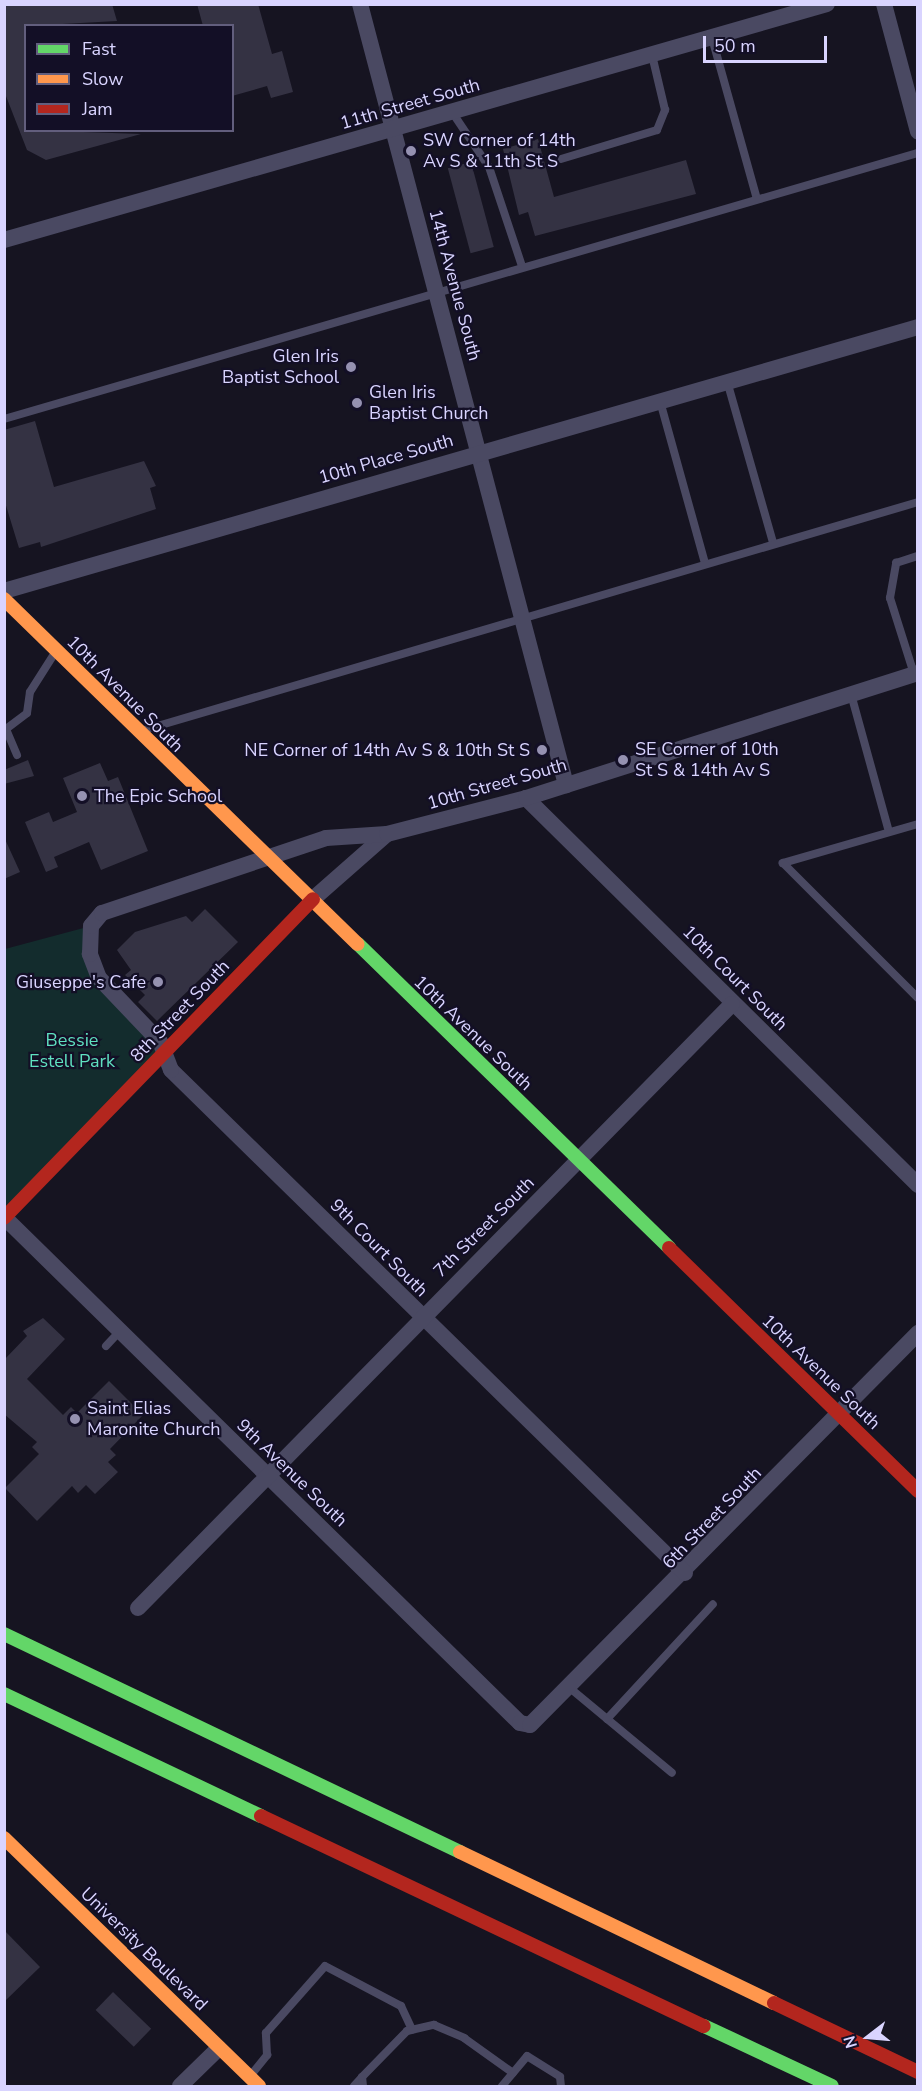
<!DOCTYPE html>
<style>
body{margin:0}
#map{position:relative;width:922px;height:2091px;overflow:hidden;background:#161421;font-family:"Nunito Sans",sans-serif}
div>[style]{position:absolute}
.green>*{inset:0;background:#132c2d}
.building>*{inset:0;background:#343243;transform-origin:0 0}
.lane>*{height:8px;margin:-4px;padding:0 4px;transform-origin:4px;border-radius:4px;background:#4a4962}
.street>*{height:16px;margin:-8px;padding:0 8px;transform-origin:8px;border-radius:8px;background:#4a4962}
.fast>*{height:14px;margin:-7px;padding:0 7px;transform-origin:7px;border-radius:7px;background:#63d668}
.slow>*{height:14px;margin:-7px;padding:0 7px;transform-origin:7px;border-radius:7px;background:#ff974d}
.jam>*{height:14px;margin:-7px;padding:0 7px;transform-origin:7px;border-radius:7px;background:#b3261e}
.dots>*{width:16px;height:16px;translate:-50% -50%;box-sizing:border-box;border:3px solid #130f26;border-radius:50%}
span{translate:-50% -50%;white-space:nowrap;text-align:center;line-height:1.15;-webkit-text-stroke:4.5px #130f26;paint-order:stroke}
.street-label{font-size:18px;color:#d9d4ff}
.poi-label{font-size:18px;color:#d9d4ff}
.left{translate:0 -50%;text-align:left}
.right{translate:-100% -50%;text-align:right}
.park-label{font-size:18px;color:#5fe0c0}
.frame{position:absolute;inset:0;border:6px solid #d9d4ff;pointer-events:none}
.legend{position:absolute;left:24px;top:24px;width:210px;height:108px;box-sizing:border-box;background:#130f26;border:2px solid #625e7d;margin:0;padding:8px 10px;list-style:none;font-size:18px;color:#d9d4ff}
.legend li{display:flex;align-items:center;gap:12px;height:30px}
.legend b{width:30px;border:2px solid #625e7d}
.north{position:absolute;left:838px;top:2007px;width:60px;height:60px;-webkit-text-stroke:4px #130f26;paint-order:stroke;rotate:254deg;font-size:16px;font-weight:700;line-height:24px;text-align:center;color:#d9d4ff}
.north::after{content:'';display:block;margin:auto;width:21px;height:27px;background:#d9d4ff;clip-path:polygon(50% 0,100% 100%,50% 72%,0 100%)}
.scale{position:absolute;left:703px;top:36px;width:124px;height:27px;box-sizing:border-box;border:3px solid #d9d4ff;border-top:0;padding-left:8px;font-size:18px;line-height:21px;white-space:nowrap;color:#d9d4ff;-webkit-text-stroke:4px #130f26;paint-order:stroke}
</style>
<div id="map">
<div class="green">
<div style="clip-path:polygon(91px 926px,90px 954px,166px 1053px,5px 1219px,5px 949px)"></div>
</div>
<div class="building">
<div style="clip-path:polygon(4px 4px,112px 4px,117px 21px,26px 26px,26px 130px,141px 134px,46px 160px,27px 150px,4px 91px)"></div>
<div style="clip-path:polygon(197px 4px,258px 4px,272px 54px,282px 51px,293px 92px,271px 98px,267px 86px,232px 96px,232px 26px,203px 26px)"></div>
<div style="clip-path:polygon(538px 139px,554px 197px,686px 160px,696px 194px,535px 236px,528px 212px,519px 215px,503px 149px)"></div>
<div style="left:471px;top:162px;width:88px;height:24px;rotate:75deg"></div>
<div style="clip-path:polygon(35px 421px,54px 487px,144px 461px,156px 486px,150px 488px,156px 509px,41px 547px,40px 542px,19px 548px,4px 499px,4px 430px)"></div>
<div style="clip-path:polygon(28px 760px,34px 776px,4px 784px,4px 770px)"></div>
<div style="clip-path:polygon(100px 763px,108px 781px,118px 777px,148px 851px,101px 870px,89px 842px,54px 857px,58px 867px,46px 872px,25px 822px,49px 812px,53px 822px,77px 812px,63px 778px)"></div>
<div style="clip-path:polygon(4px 837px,20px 872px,4px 879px)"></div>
<div style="clip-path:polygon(205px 909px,238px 942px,157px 1021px,138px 1002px,145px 995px,125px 975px,131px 970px,117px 950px,135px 932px,186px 916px,192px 922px)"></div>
<div style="clip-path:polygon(43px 1318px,65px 1339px,27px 1379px,63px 1415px,71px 1407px,77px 1413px,109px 1381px,143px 1415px,110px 1449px,116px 1455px,108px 1462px,118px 1472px,95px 1494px,86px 1485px,78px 1493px,72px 1486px,37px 1521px,5px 1488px,39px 1454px,32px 1447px,37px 1442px,4px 1414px,4px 1360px,27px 1336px,23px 1331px)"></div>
<div style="clip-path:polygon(4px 1930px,40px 1967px,4px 2002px)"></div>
<div style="left:113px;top:1992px;width:53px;height:25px;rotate:44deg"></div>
</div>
<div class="lane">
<div style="left:712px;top:38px;width:167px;rotate:74.4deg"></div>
<div style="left:452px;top:112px;width:66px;rotate:56.1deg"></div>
<div style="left:489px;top:167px;width:104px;rotate:71.6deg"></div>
<div style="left:561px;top:159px;width:100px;rotate:-16.8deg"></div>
<div style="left:657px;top:130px;width:22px;rotate:-68deg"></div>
<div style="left:665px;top:110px;width:57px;rotate:-103.3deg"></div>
<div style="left:727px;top:381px;width:168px;rotate:74.1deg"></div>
<div style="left:660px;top:401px;width:168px;rotate:74.5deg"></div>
<div style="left:4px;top:419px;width:952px;rotate:-16.23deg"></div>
<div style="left:914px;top:674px;width:80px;rotate:-107.5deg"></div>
<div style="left:890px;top:598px;width:36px;rotate:-80deg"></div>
<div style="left:896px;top:563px;width:23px;rotate:-18deg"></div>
<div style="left:851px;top:694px;width:143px;rotate:74.6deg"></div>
<div style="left:144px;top:730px;width:807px;rotate:-16.41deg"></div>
<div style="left:17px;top:755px;width:28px;rotate:-113deg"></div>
<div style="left:6px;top:729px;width:26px;rotate:-37deg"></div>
<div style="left:27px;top:713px;width:21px;rotate:-82deg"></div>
<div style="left:30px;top:692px;width:49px;rotate:-57.6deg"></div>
<div style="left:918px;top:824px;width:141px;rotate:163.9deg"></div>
<div style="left:783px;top:863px;width:191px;rotate:45deg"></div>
<div style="left:106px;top:1346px;width:21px;rotate:-47deg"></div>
<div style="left:571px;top:1689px;width:131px;rotate:39.7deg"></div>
<div style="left:607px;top:1719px;width:156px;rotate:-47.3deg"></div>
<div style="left:251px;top:2075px;width:26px;rotate:-51deg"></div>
<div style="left:267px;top:2055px;width:22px;rotate:-93deg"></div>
<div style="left:266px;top:2033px;width:89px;rotate:-48.6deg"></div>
<div style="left:325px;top:1966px;width:86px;rotate:27.8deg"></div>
<div style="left:401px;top:2006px;width:26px;rotate:65deg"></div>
<div style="left:354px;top:2086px;width:12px;rotate:-48deg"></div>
<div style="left:363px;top:2086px;width:9px;rotate:-96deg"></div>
<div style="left:362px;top:2077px;width:64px;rotate:-45.6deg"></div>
<div style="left:407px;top:2031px;width:28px;rotate:-13deg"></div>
<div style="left:434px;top:2025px;width:33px;rotate:23deg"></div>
<div style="left:464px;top:2038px;width:60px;rotate:35.5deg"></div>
<div style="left:502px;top:2086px;width:39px;rotate:-50deg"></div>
<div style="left:527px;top:2056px;width:39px;rotate:32deg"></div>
<div style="left:560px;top:2077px;width:9px;rotate:84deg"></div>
</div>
<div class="street">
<div style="left:360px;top:4px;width:808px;rotate:75.22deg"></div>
<div style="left:884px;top:4px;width:132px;rotate:75.1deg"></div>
<div style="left:4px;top:240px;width:856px;rotate:-16deg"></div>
<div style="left:4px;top:591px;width:951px;rotate:-16.11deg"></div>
<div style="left:526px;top:798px;width:551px;rotate:44.63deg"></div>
<div style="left:313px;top:899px;width:98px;rotate:-41.3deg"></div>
<div style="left:5px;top:1218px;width:721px;rotate:44.44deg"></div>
<div style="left:520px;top:1723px;width:10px;rotate:11deg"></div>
<div style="left:530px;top:1725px;width:552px;rotate:-45.29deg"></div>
<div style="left:685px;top:1573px;width:719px;rotate:-135.62deg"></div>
<div style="left:171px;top:1070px;width:30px;rotate:-111deg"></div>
<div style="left:160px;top:1042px;width:88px;rotate:-133.6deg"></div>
<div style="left:99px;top:978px;width:26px;rotate:-111deg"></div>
<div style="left:90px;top:954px;width:28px;rotate:-88deg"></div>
<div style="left:91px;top:926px;width:17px;rotate:-50deg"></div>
<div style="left:102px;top:913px;width:236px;rotate:-18.5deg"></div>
<div style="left:326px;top:838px;width:61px;rotate:-3.8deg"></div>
<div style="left:387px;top:834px;width:144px;rotate:-14.5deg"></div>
<div style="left:526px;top:798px;width:411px;rotate:-17.7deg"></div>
<div style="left:138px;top:1608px;width:847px;rotate:-45.48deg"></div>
<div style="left:180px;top:2086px;width:54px;rotate:-44.3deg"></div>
</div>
<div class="fast">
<div style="left:358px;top:944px;width:435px;rotate:44.3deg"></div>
<div style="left:4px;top:1634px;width:505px;rotate:25.55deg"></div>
<div style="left:4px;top:1694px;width:284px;rotate:25.4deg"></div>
<div style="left:704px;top:2026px;width:141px;rotate:25.1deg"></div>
</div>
<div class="slow">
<div style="left:4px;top:599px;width:494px;rotate:44.3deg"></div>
<div style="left:4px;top:1838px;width:356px;rotate:44.2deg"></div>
<div style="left:460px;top:1852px;width:348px;rotate:25.7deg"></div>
</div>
<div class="jam">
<div style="left:4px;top:1218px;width:444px;rotate:-45.9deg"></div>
<div style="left:669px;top:1248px;width:348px;rotate:44.3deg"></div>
<div style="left:261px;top:1816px;width:490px;rotate:25.4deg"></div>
<div style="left:774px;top:2003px;width:160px;rotate:25.6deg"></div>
</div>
<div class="dots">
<div style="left:411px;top:151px;background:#9591b1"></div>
<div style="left:351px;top:367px;background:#9591b1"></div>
<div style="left:357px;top:403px;background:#9591b1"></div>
<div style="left:542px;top:750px;background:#9591b1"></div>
<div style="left:623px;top:760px;background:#9591b1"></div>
<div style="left:82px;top:796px;background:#9591b1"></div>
<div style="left:158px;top:982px;background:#9591b1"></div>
<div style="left:75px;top:1419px;background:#9591b1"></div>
</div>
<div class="street-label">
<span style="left:410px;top:104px;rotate:-16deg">11th Street South</span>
<span style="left:455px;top:285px;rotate:75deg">14th Avenue South</span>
<span style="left:386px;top:459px;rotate:-16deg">10th Place South</span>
<span style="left:125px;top:694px;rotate:45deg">10th Avenue South</span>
<span style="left:497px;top:784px;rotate:-16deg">10th Street South</span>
<span style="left:735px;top:978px;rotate:45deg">10th Court South</span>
<span style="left:180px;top:1011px;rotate:-46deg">8th Street South</span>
<span style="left:473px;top:1033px;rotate:44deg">10th Avenue South</span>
<span style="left:484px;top:1227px;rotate:-45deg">7th Street South</span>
<span style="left:379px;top:1248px;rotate:45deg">9th Court South</span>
<span style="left:821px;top:1372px;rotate:44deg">10th Avenue South</span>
<span style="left:292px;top:1473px;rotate:44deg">9th Avenue South</span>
<span style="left:712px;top:1518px;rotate:-46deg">6th Street South</span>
<span style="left:144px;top:1949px;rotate:44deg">University Boulevard</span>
</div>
<div class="poi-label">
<span class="left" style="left:423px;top:151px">SW Corner of 14th<br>Av S &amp; 11th St S</span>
<span class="right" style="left:339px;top:367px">Glen Iris<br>Baptist School</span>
<span class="left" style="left:369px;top:403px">Glen Iris<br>Baptist Church</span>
<span class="right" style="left:530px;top:750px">NE Corner of 14th Av S &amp; 10th St S</span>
<span class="left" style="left:635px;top:760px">SE Corner of 10th<br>St S &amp; 14th Av S</span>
<span class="left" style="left:94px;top:796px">The Epic School</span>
<span class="right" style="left:146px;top:982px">Giuseppe's Cafe</span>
<span class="left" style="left:87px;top:1419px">Saint Elias<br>Maronite Church</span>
</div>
<div class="park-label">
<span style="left:72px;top:1051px">Bessie<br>Estell Park</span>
</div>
<div class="frame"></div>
<ul class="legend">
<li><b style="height:8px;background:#63d668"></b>Fast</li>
<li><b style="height:8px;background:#ff974d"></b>Slow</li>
<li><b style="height:8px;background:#b3261e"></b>Jam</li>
</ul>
<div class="north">N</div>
<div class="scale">50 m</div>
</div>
